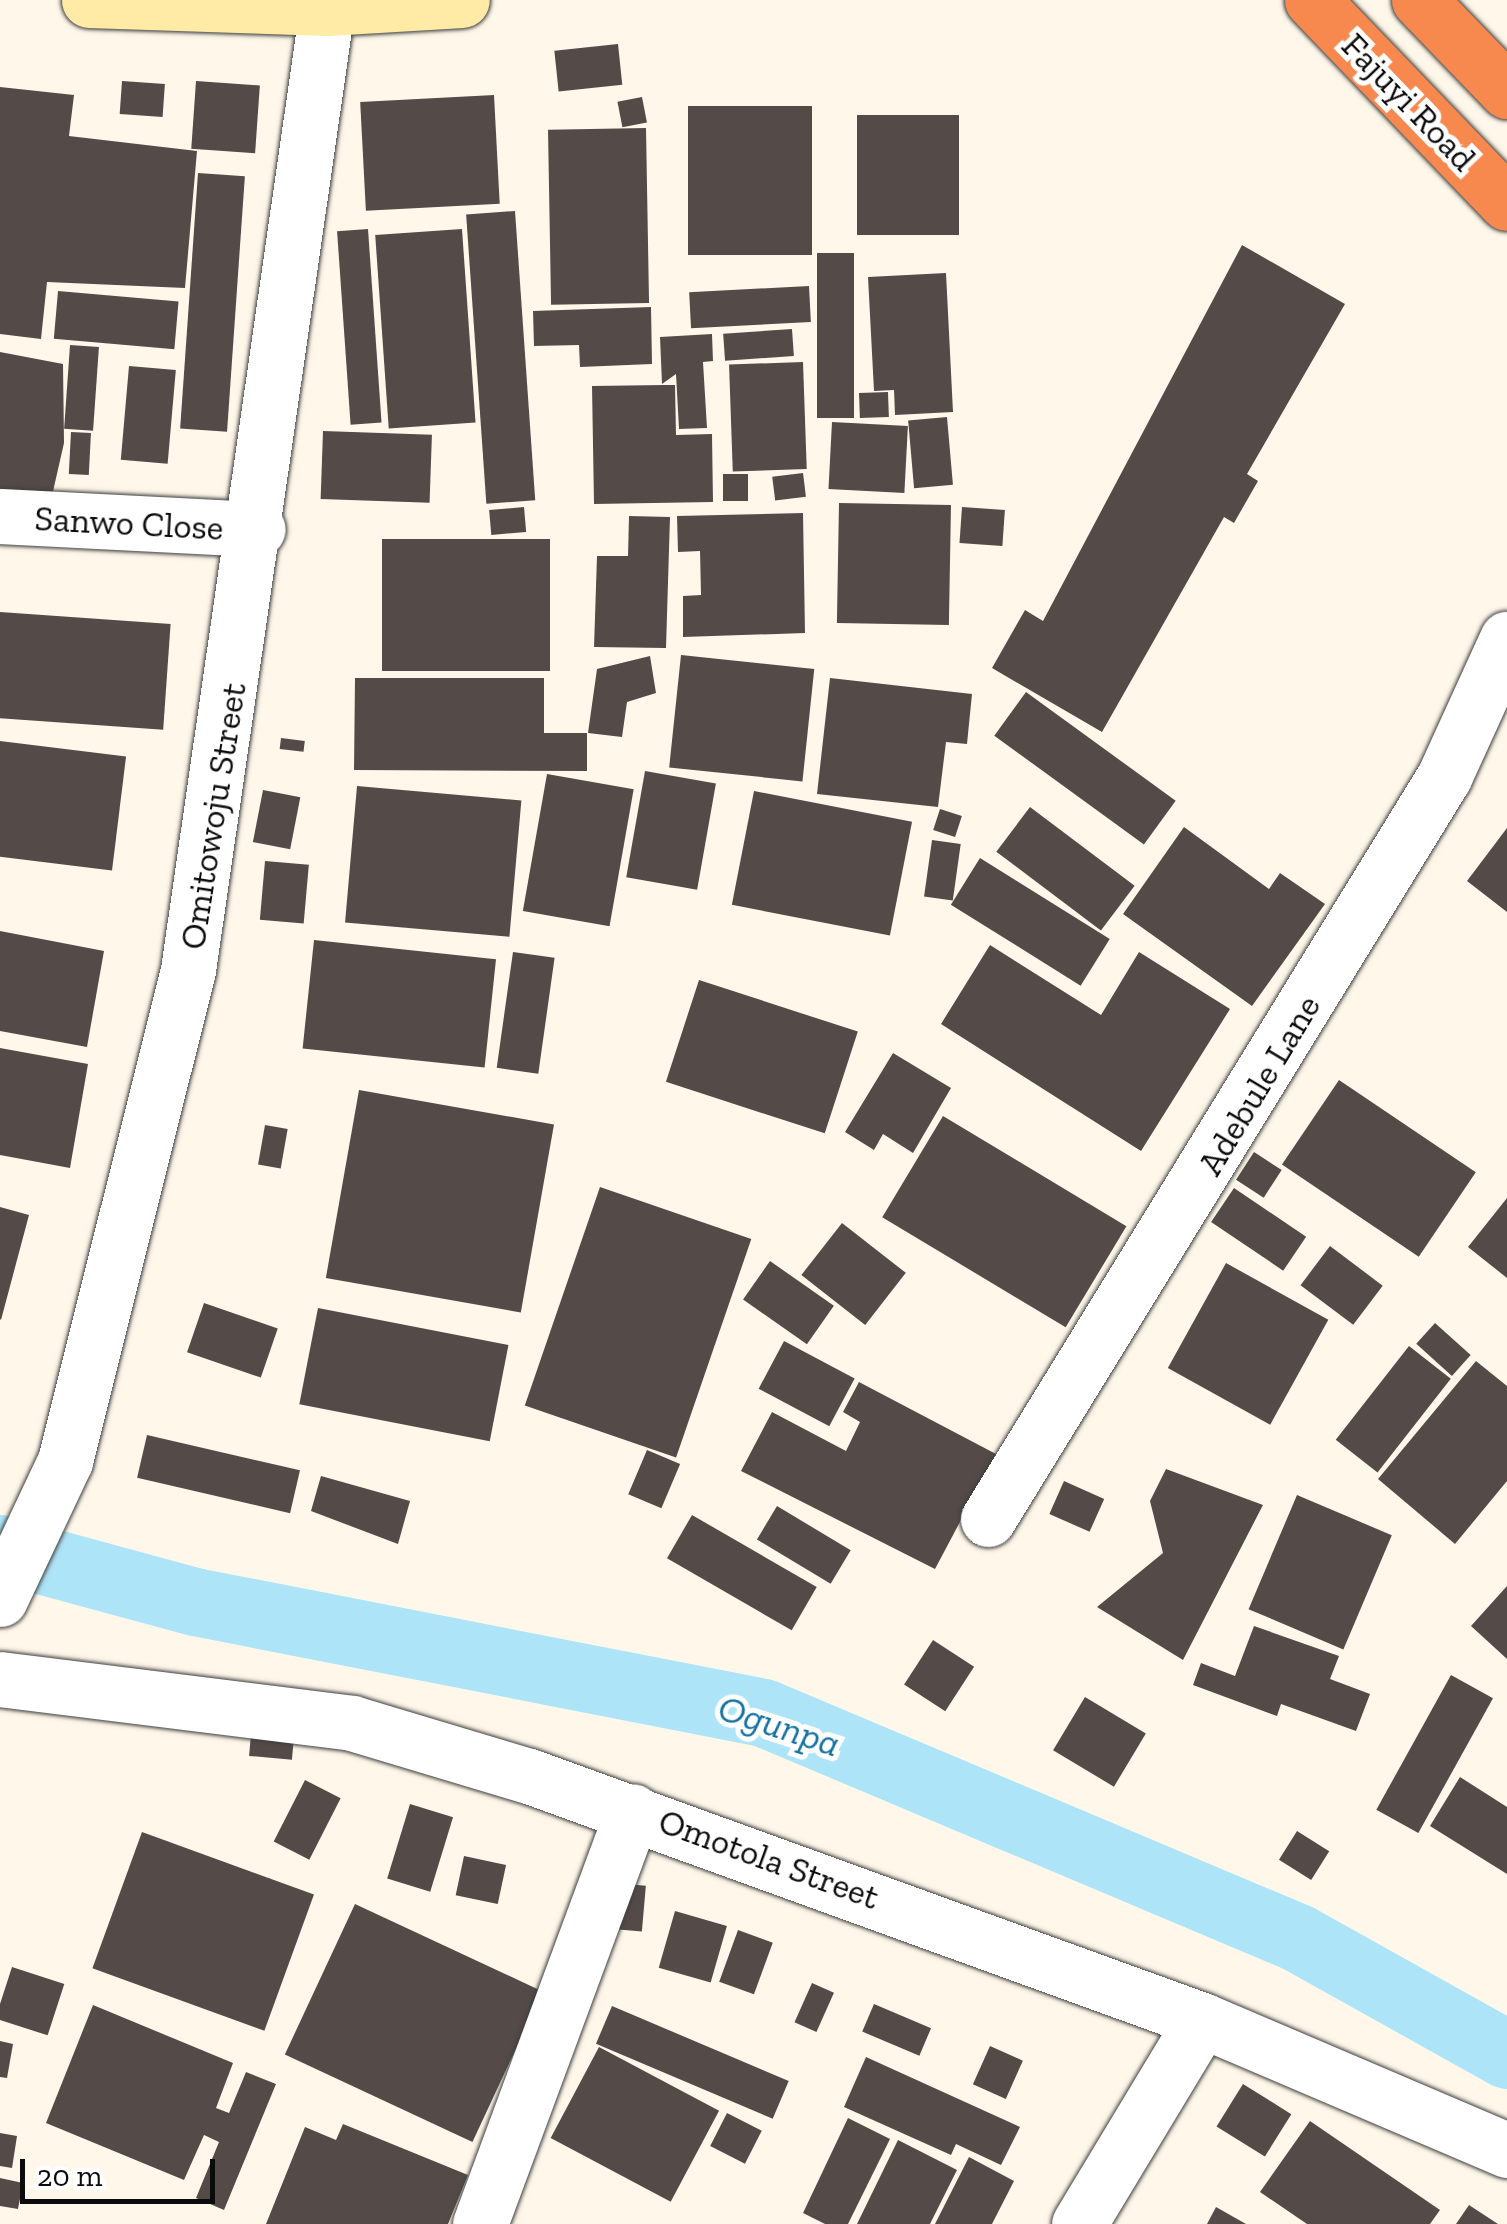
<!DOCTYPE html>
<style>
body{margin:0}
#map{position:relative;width:1507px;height:2224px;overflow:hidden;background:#fff8ea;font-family:"Zilla Slab",serif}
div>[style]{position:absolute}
.canal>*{height:68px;margin:-34px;padding:0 34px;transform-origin:34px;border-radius:34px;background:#aee4f7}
.building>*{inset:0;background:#544b48;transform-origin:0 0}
.roads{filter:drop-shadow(0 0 2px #3e3e3e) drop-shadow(0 0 2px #3e3e3e)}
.street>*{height:55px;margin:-27.5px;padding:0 27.5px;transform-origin:27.5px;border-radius:27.5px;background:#fff}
.secondary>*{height:55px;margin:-27.5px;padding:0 27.5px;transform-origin:27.5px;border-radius:27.5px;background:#ffeba5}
.highway>*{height:55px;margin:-27.5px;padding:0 27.5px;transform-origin:27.5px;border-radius:27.5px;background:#f7894f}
span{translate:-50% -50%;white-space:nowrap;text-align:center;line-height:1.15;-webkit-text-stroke:10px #fff;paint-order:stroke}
.street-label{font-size:35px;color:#0b0b0b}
.water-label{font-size:38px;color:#13719f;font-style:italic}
.scale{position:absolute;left:20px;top:2159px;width:195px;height:45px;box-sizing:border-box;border:5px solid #0b0b0b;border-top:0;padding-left:12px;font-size:30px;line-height:35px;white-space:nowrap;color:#0b0b0b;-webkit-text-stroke:8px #fff;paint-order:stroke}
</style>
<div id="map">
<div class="canal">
<div style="left:0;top:1549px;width:202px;rotate:15.2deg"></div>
<div style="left:195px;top:1602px;width:580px;rotate:11.04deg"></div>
<div style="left:764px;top:1713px;width:579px;rotate:22.85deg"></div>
<div style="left:1298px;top:1938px;width:240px;rotate:29.2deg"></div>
</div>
<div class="building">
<div style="left:618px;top:44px;width:41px;height:64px;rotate:84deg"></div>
<div style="left:122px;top:81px;width:43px;height:33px;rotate:4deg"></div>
<div style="left:196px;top:81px;width:64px;height:68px;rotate:4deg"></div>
<div style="clip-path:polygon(0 87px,74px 95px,69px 136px,197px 151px,185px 288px,47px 282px,41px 339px,0 334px)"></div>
<div style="left:494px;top:95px;width:109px;height:134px;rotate:87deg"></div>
<div style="left:642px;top:97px;width:26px;height:25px;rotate:79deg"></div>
<div style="left:812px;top:106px;width:149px;height:124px;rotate:90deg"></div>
<div style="left:857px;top:115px;width:102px;height:120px"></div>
<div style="left:646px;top:128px;width:175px;height:98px;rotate:89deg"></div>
<div style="left:198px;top:173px;width:47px;height:256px;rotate:4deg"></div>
<div style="left:515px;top:211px;width:290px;height:49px;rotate:86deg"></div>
<div style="left:368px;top:229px;width:194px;height:31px;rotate:86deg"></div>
<div style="left:462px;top:229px;width:194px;height:87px;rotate:86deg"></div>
<div style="clip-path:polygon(1242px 245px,1345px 304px,1247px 474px,1258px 481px,1234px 523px,1224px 517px,1102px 732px,992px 668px,1025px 610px,1043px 621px)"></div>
<div style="left:854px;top:253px;width:165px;height:37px;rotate:90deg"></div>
<div style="clip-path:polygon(946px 273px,953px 412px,895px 415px,894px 390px,874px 391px,868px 277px)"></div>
<div style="left:809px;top:286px;width:36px;height:120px;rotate:87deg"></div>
<div style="left:58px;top:291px;width:121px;height:48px;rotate:5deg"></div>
<div style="clip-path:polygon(651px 307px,652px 364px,580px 367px,579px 345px,534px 346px,533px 311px)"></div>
<div style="left:792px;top:329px;width:27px;height:69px;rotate:86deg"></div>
<div style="clip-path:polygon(712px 334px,713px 361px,703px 362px,707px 428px,679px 429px,676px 374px,662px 384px,660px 337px)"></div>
<div style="left:70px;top:345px;width:29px;height:84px;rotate:4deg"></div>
<div style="clip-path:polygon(0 352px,63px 364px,64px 443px,49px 509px,0 505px)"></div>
<div style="left:803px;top:362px;width:107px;height:74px;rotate:88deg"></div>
<div style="left:129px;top:366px;width:47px;height:94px;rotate:5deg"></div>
<div style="clip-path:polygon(664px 385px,675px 385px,676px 435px,712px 434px,713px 502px,594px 504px,592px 386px)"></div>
<div style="left:888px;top:392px;width:25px;height:29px;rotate:88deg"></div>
<div style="left:947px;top:417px;width:68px;height:39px;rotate:85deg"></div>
<div style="left:832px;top:422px;width:76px;height:67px;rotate:3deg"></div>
<div style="left:323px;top:431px;width:109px;height:68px;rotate:2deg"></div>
<div style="left:71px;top:432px;width:20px;height:42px;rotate:3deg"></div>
<div style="left:803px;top:473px;width:24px;height:31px;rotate:83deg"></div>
<div style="left:723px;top:474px;width:25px;height:27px"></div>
<div style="left:839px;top:503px;width:112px;height:120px;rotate:1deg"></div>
<div style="left:524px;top:507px;width:25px;height:35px;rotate:85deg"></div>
<div style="left:962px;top:507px;width:43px;height:36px;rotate:4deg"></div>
<div style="clip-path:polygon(803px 513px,805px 633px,683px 637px,683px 596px,701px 595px,700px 551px,678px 552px,677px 516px)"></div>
<div style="clip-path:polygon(629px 516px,670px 517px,666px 648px,594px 647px,597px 556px,628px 556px)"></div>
<div style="left:382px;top:539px;width:168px;height:132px"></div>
<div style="left:0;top:612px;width:171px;height:106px;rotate:4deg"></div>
<div style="left:681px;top:655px;width:134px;height:113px;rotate:6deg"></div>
<div style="clip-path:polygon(650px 656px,656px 693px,627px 702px,622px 737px,588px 733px,597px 669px)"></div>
<div style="clip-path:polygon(355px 678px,544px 678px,544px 733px,587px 733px,587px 771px,354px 770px)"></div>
<div style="clip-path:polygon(830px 678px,972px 694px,967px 744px,946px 742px,938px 807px,817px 794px)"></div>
<div style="left:1026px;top:692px;width:185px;height:54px;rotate:36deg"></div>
<div style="left:281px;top:738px;width:24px;height:11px;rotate:7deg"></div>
<div style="left:0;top:741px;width:127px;height:115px;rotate:7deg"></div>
<div style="left:645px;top:771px;width:72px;height:108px;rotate:10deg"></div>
<div style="left:547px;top:774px;width:88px;height:139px;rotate:10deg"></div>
<div style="left:357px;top:786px;width:165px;height:137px;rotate:5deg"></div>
<div style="left:263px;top:790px;width:38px;height:53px;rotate:11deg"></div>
<div style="left:754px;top:791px;width:161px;height:116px;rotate:11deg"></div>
<div style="left:1030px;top:807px;width:131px;height:56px;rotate:37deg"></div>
<div style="left:940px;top:809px;width:23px;height:22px;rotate:18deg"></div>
<div style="clip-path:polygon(1184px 827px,1269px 889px,1280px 873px,1325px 904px,1252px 1006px,1123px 914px)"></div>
<div style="clip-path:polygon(1507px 828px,1507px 912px,1467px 881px)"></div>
<div style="left:932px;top:840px;width:29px;height:57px;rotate:8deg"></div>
<div style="left:980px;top:858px;width:153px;height:55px;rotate:32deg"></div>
<div style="left:265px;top:861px;width:44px;height:59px;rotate:5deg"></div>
<div style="clip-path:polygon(0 931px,104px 951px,87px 1047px,0 1031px)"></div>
<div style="left:314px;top:940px;width:183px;height:109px;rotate:6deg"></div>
<div style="clip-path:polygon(990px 945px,1101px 1015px,1139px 952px,1230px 1009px,1141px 1151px,941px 1024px)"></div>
<div style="left:513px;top:952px;width:42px;height:117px;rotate:8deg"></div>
<div style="left:699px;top:980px;width:167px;height:107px;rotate:18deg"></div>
<div style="clip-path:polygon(0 1048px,88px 1064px,70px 1168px,0 1155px)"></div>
<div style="clip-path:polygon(893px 1053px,951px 1088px,913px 1153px,883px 1134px,874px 1150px,845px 1132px)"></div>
<div style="left:1339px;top:1080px;width:165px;height:102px;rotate:34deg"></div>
<div style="left:359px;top:1090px;width:198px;height:191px;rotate:10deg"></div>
<div style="left:943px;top:1116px;width:214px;height:118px;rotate:31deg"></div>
<div style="left:265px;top:1125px;width:23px;height:40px;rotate:10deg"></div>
<div style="left:1254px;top:1152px;width:33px;height:33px;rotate:33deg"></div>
<div style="left:600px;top:1187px;width:160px;height:231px;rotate:19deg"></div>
<div style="left:1234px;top:1188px;width:87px;height:41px;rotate:34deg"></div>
<div style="clip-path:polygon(1507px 1198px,1507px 1278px,1468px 1247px)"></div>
<div style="clip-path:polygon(0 1207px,29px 1215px,1px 1320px,0 1319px)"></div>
<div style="left:842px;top:1223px;width:81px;height:66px;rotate:38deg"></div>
<div style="left:1330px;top:1246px;width:66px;height:49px;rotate:37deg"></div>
<div style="left:770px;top:1261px;width:78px;height:47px;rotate:35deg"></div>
<div style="left:1226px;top:1263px;width:117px;height:120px;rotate:29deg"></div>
<div style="left:204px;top:1303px;width:78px;height:52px;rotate:19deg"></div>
<div style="left:318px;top:1308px;width:194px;height:98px;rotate:11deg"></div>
<div style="left:1435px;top:1323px;width:48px;height:28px;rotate:42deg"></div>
<div style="left:784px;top:1341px;width:80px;height:54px;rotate:28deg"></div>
<div style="left:1409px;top:1346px;width:53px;height:119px;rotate:38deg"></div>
<div style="clip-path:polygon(1476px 1361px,1507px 1386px,1507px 1481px,1455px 1544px,1378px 1479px)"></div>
<div style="clip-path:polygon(859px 1382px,996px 1454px,935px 1569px,741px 1471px,772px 1412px,846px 1451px,860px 1422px,843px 1412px)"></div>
<div style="left:147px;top:1435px;width:157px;height:44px;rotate:13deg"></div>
<div style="left:647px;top:1450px;width:36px;height:48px;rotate:23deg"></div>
<div style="clip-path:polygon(1166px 1469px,1263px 1505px,1183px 1660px,1097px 1607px,1163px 1553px,1150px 1501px)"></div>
<div style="clip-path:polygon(321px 1476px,410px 1501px,398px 1544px,311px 1511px)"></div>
<div style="left:1064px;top:1481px;width:44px;height:36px;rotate:24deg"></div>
<div style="left:1297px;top:1495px;width:103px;height:124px;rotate:23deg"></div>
<div style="left:777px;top:1506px;width:86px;height:39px;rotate:31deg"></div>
<div style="left:692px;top:1515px;width:144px;height:50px;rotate:30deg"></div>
<div style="clip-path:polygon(1507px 1586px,1507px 1659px,1471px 1626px)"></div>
<div style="clip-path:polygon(1254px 1626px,1339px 1656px,1330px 1679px,1370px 1694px,1356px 1731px,1281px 1704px,1277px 1716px,1193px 1685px,1201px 1663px,1235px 1676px)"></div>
<div style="left:933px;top:1640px;width:49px;height:53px;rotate:33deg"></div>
<div style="left:1451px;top:1675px;width:48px;height:154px;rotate:29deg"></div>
<div style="left:1085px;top:1697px;width:71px;height:62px;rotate:31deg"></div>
<div style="left:251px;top:1734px;width:43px;height:22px;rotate:5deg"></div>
<div style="clip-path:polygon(1460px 1777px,1507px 1807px,1507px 1874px,1430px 1826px)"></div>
<div style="left:305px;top:1780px;width:40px;height:69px;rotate:27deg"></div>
<div style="left:410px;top:1804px;width:45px;height:78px;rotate:17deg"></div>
<div style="left:1297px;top:1831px;width:38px;height:34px;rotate:32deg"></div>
<div style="left:142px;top:1832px;width:183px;height:145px;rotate:20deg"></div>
<div style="left:464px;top:1856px;width:43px;height:40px;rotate:12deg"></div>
<div style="left:614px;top:1883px;width:32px;height:46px;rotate:5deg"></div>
<div style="left:355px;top:1904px;width:207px;height:166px;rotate:25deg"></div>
<div style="left:675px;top:1911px;width:54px;height:59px;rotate:16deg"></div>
<div style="left:738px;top:1930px;width:37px;height:55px;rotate:20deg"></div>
<div style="left:12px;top:1967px;width:55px;height:54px;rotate:18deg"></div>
<div style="left:812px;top:1983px;width:24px;height:43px;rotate:24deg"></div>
<div style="left:874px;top:2004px;width:62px;height:30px;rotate:23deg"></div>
<div style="clip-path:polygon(93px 2005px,233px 2063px,216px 2108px,229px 2113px,246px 2072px,276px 2084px,224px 2210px,196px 2198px,219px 2142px,204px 2135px,184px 2180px,46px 2123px)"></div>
<div style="left:612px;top:2006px;width:192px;height:41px;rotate:23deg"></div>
<div style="clip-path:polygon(0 2041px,13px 2044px,7px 2078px,0 2077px)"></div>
<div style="left:990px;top:2046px;width:36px;height:42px;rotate:24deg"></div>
<div style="left:599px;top:2047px;width:136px;height:103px;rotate:28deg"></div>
<div style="clip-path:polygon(866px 2057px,1020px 2127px,1001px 2165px,956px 2144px,951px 2155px,844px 2107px)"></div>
<div style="left:1243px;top:2084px;width:57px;height:50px;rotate:32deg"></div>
<div style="left:727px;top:2113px;width:39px;height:37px;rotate:27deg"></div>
<div style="clip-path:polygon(848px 2118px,890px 2139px,848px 2224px,825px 2224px,803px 2213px)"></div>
<div style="clip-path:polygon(1310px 2121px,1440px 2210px,1430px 2224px,1307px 2224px,1260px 2192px)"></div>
<div style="clip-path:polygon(343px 2124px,468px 2175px,448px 2224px,266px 2224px,305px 2127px,336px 2140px)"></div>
<div style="clip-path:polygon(0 2133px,17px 2136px,12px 2168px,0 2166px)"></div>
<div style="clip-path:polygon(898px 2140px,957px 2170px,930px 2224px,857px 2224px)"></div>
<div style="clip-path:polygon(969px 2157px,1014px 2181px,992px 2224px,935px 2224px)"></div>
<div style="clip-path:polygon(0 2178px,23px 2183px,18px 2209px,0 2206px)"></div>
<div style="clip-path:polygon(1469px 2205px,1498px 2224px,1456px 2224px)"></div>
<div style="clip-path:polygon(1216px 2207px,1246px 2224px,1207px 2224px)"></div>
</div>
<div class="roads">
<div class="street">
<div style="left:0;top:516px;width:258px;rotate:2.9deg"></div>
<div style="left:988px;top:1519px;width:871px;rotate:-58.43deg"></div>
<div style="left:1444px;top:777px;width:152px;rotate:-65.5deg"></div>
<div style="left:0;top:1599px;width:153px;rotate:-64.8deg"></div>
<div style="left:65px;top:1461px;width:506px;rotate:-75.94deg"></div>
<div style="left:188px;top:970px;width:972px;rotate:-81.78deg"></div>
<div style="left:0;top:1679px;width:355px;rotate:7.1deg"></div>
<div style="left:352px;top:1723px;width:185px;rotate:16.7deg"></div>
<div style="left:529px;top:1776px;width:716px;rotate:19.93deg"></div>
<div style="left:1202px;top:2020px;width:332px;rotate:23.1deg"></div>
<div style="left:480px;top:2224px;width:440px;rotate:-69.7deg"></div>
<div style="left:1079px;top:2224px;width:238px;rotate:-58.9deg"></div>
</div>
<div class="secondary">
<div style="left:89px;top:0;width:238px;rotate:1.9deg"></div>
<div style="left:327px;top:8px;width:135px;rotate:-3.4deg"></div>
</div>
<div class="highway">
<div style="left:1312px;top:0;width:281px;rotate:46.2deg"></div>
<div style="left:1419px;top:0;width:127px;rotate:46deg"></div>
</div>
</div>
<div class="street-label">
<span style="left:1409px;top:102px;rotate:46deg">Fajuyi Road</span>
<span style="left:129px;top:523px;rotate:3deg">Sanwo Close</span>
<span style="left:213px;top:816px;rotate:-81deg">Omitowoju Street</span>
<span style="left:1259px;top:1085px;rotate:-59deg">Adebule Lane</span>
<span style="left:769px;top:1859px;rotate:20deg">Omotola Street</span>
</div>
<div class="water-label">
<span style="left:779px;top:1726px;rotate:18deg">Ogunpa</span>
</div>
<div class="scale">20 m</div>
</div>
